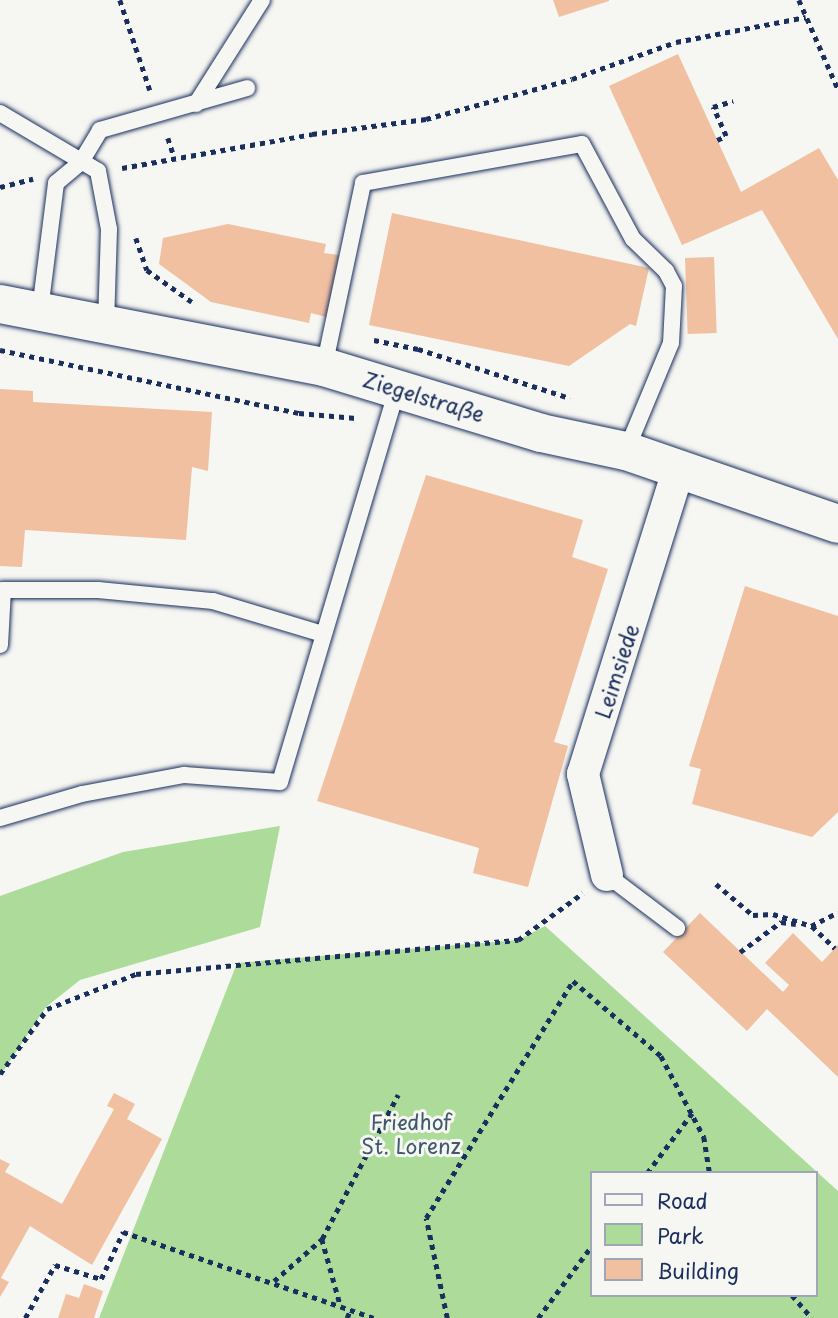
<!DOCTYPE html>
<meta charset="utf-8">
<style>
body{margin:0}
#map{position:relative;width:838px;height:1318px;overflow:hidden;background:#f6f6f2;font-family:"Playpen Sans",sans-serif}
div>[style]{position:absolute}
.green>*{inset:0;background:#addb9a}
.building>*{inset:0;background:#f0c0a0;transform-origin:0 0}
.path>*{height:4.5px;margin-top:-2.25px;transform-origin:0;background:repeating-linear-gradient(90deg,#1b2f5e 0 5px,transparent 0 10px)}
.roads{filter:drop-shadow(0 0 2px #1b2f5e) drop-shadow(0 0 2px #1b2f5e)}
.lane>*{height:16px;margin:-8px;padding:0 8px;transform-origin:8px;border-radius:8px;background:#f6f6f2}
.street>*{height:32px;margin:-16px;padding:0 16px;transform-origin:16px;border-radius:16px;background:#f6f6f2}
.secondary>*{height:38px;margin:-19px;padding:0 19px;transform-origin:19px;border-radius:19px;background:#f6f6f2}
span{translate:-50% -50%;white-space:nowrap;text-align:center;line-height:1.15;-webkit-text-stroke:6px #f6f6f2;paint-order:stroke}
.street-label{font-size:21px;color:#1b2f5e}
.park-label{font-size:21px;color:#405a6d}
.legend{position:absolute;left:590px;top:1171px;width:228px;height:126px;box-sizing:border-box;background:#f6f6f2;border:2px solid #9ea6b7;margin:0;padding:9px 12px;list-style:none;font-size:21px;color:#1b2f5e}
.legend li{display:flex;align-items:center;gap:14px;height:35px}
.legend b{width:35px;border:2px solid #9ea6b7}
</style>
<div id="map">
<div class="green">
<div style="clip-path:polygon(280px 826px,260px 927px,80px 980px,46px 1007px,0 1076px,0 896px,123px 852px)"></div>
<div style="clip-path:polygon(evenodd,545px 926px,838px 1191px,838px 1318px,99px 1318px,237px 963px,518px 940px,545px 926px,591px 1173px,815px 1173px,815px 1295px,591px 1295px,591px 1173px)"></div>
</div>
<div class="building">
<div style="clip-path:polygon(553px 0,609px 0,609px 1px,559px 17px)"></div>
<div style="clip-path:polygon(678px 54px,741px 192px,819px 148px,838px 180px,838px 339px,762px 210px,682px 245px,609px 86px)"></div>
<div style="clip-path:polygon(392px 213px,649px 268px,636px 326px,630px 324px,569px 366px,369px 325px)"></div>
<div style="clip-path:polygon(228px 224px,326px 244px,324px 253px,339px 255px,326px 317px,311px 313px,309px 323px,211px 302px,159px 264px,163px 238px)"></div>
<div style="left:714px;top:257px;width:76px;height:29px;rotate:88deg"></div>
<div style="clip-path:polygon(0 389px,33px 391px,33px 402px,212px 412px,208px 471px,192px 467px,186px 540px,25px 530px,22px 567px,0 566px)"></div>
<div style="clip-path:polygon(426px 475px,583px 520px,572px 557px,608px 569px,554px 742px,568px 746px,528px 887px,473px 873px,479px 848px,317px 801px)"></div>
<div style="clip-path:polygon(745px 586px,838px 616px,838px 812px,812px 837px,692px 804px,701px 769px,689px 766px)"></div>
<div style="clip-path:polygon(700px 913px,783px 992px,789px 985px,765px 963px,793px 933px,822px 962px,838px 945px,838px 1077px,767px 1009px,747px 1031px,663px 952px)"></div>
<div style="clip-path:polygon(114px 1093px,135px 1104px,127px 1119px,162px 1139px,92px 1265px,30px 1226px,1px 1278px,9px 1282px,0 1297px,0 1159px,10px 1164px,5px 1172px,62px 1204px,114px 1109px,107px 1106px)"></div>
<div style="clip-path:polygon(84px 1284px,103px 1291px,94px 1318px,58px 1318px,66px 1294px,79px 1298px)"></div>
</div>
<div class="path">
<div style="left:120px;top:0;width:95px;rotate:71.6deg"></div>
<div style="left:799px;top:0;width:97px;rotate:66.3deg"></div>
<div style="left:168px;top:138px;width:20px;rotate:72deg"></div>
<div style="left:717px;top:140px;width:10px;rotate:-24deg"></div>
<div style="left:726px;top:136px;width:32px;rotate:-114deg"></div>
<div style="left:713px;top:107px;width:21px;rotate:-17deg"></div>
<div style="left:122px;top:168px;width:193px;rotate:-10.1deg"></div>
<div style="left:312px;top:134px;width:115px;rotate:-7.5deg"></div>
<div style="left:426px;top:119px;width:151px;rotate:-15.3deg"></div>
<div style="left:572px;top:79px;width:110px;rotate:-19.6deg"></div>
<div style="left:676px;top:42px;width:132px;rotate:-10.9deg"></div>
<div style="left:0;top:187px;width:34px;rotate:-14deg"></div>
<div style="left:136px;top:238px;width:34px;rotate:71deg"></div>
<div style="left:147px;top:270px;width:55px;rotate:35.4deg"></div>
<div style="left:374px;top:340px;width:45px;rotate:11.6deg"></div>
<div style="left:418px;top:349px;width:160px;rotate:17.9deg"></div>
<div style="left:0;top:350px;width:306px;rotate:11.9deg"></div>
<div style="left:299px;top:413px;width:57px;rotate:5deg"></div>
<div style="left:716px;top:884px;width:48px;rotate:40deg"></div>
<div style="left:753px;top:915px;width:20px;rotate:-3deg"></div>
<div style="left:773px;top:914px;width:41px;rotate:17.1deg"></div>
<div style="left:812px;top:926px;width:32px;rotate:44deg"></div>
<div style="left:811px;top:926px;width:30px;rotate:-27deg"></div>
<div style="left:740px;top:952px;width:51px;rotate:-36.2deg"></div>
<div style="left:781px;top:922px;width:15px;rotate:8deg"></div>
<div style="left:0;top:1074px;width:80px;rotate:-54.1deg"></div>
<div style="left:47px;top:1009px;width:96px;rotate:-21.5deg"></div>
<div style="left:136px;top:974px;width:384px;rotate:-5.1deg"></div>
<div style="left:518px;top:940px;width:80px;rotate:-35.9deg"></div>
<div style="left:647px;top:1173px;width:75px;rotate:-53.1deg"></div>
<div style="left:322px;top:1239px;width:163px;rotate:-62.2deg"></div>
<div style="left:274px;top:1281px;width:64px;rotate:-41.2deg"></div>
<div style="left:322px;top:1239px;width:67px;rotate:74.5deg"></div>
<div style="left:792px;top:1295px;width:30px;rotate:49deg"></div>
<div style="left:25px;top:1318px;width:61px;rotate:-60.5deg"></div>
<div style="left:55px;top:1265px;width:48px;rotate:16.9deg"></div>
<div style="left:101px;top:1279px;width:52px;rotate:-64.9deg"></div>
<div style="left:123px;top:1232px;width:265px;rotate:18.9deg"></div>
<div style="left:347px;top:1318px;width:9px;rotate:-69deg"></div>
<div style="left:447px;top:1318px;width:102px;rotate:-101.9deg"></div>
<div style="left:426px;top:1218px;width:279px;rotate:-58.2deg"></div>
<div style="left:573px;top:981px;width:116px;rotate:40.4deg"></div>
<div style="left:661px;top:1056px;width:92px;rotate:62deg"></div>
<div style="left:704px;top:1137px;width:36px;rotate:81deg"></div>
<div style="left:538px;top:1318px;width:89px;rotate:-53.3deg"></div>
</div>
<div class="roads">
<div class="lane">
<div style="left:196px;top:104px;width:123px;rotate:-57.6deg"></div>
<div style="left:0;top:113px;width:114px;rotate:30.6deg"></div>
<div style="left:98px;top:171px;width:59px;rotate:79.3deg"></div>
<div style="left:109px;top:229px;width:94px;rotate:91.8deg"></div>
<div style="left:40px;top:310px;width:128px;rotate:-82.8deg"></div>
<div style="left:56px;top:183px;width:33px;rotate:-40deg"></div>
<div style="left:81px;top:162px;width:37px;rotate:-59deg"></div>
<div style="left:100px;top:130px;width:153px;rotate:-15.9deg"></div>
<div style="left:324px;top:367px;width:188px;rotate:-78deg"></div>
<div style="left:363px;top:183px;width:222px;rotate:-10.1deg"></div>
<div style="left:582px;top:144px;width:108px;rotate:61.8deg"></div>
<div style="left:633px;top:239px;width:46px;rotate:44.1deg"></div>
<div style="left:666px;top:271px;width:17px;rotate:62deg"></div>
<div style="left:674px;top:286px;width:57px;rotate:93deg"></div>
<div style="left:671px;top:343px;width:117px;rotate:112.6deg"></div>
<div style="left:0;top:645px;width:55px;rotate:-86.9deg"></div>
<div style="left:3px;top:590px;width:95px"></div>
<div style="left:98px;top:590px;width:116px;rotate:5.5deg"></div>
<div style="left:213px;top:601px;width:115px;rotate:16.7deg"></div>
<div style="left:0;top:818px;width:85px;rotate:-16.3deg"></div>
<div style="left:82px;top:794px;width:104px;rotate:-10.6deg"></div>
<div style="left:184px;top:775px;width:96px;rotate:4.2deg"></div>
<div style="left:280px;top:782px;width:409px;rotate:-73.4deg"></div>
<div style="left:607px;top:875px;width:88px;rotate:37.1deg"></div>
</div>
<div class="street">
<div style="left:607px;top:875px;width:104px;rotate:-103.4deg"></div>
<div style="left:583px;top:774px;width:321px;rotate:-72.6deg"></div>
</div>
<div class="secondary">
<div style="left:0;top:304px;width:330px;rotate:11deg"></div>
<div style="left:324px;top:367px;width:227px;rotate:16.9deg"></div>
<div style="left:541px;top:433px;width:87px;rotate:12deg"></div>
<div style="left:626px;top:451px;width:224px;rotate:19deg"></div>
</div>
</div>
<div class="street-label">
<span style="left:424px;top:396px;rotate:17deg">Ziegelstraße</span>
<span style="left:616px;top:671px;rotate:-72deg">Leimsiede</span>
</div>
<div class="park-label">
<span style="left:411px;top:1133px">Friedhof<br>St. Lorenz</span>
</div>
<ul class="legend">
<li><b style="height:9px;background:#f6f6f2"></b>Road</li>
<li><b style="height:19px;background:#addb9a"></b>Park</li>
<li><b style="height:19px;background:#f0c0a0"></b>Building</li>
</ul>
</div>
